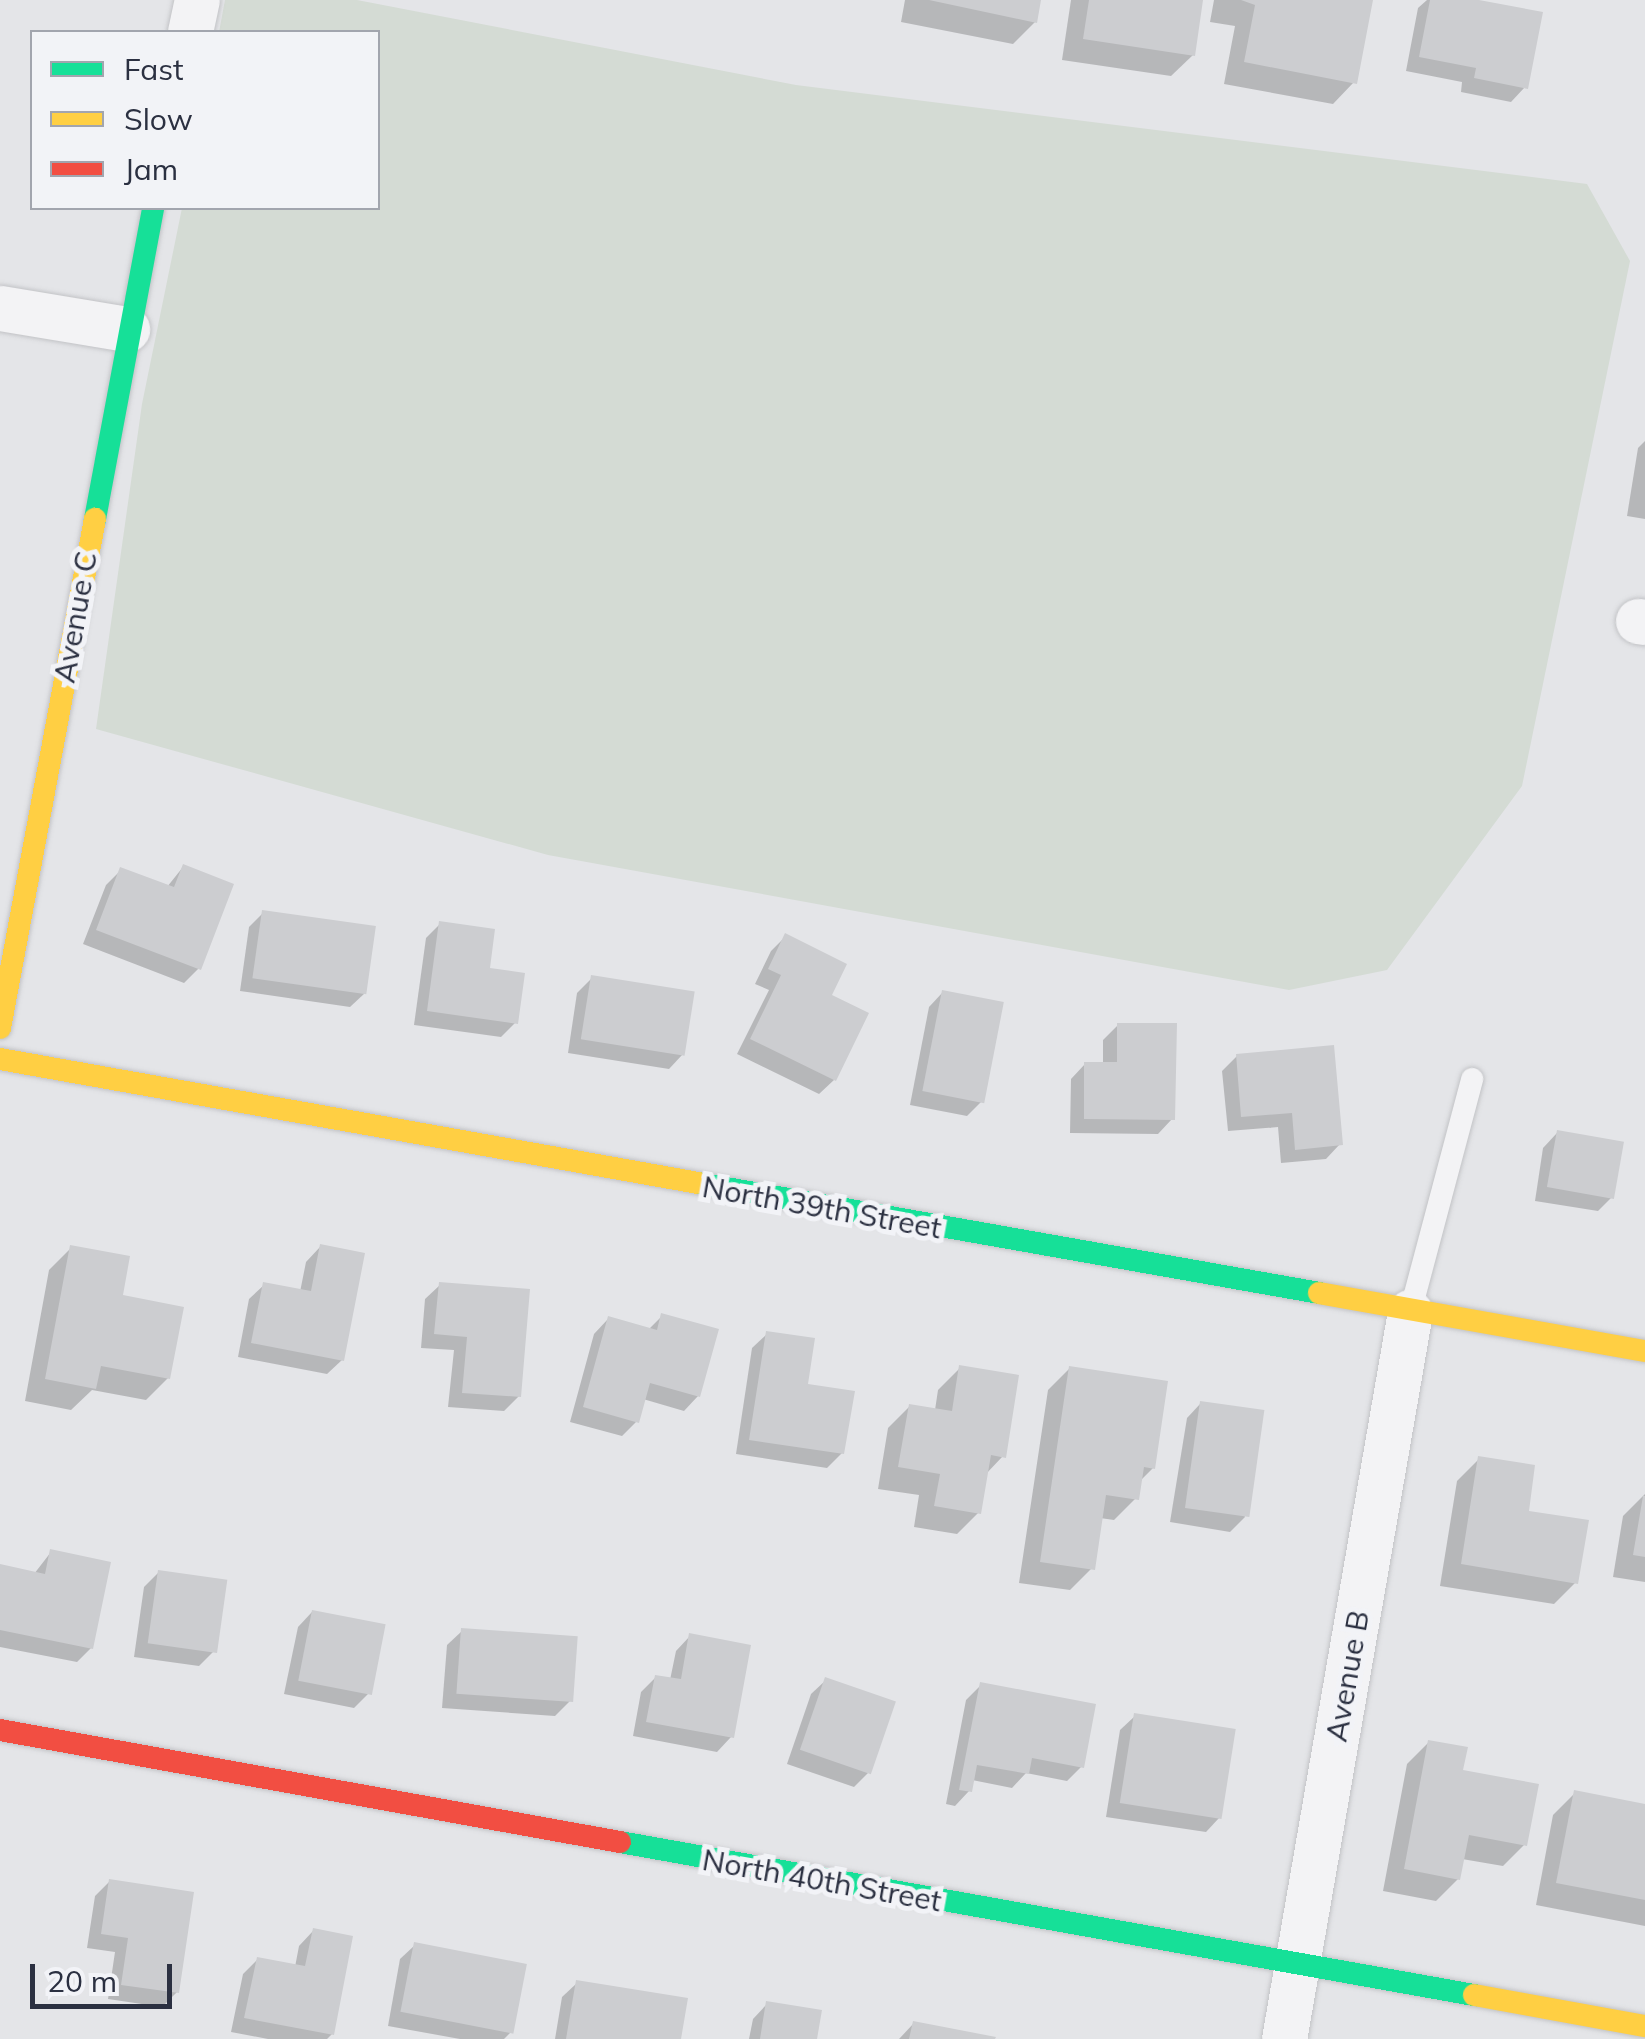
<!DOCTYPE html>
<style>
body{margin:0}
#map{position:relative;width:1645px;height:2039px;overflow:hidden;background:#e4e5e8;font-family:Mulish,sans-serif}
div>[style]{position:absolute}
.green>*{inset:0;background:#d4dbd4}
.shadow>*{inset:0;background:#0003}
.building>*{inset:0;background:#cccdd0;transform-origin:0 0}
.roads{filter:drop-shadow(0 0 2px #c2c3c6) drop-shadow(0 0 2px #c2c3c6)}
.lane>*{height:22px;margin:-11px;padding:0 11px;transform-origin:11px;border-radius:11px;background:#f3f3f5}
.street>*{height:45px;margin:-22.5px;padding:0 22.5px;transform-origin:22.5px;border-radius:22.5px;background:#f3f3f5}
.fast>*{height:22px;margin:-11px;padding:0 11px;transform-origin:11px;border-radius:11px;background:#16e098}
.slow>*{height:22px;margin:-11px;padding:0 11px;transform-origin:11px;border-radius:11px;background:#ffcf43}
.jam>*{height:22px;margin:-11px;padding:0 11px;transform-origin:11px;border-radius:11px;background:#f24e42}
span{translate:-50% -50%;white-space:nowrap;text-align:center;line-height:1.15;-webkit-text-stroke:10px #f2f3f7;paint-order:stroke}
.street-label{font-size:30px;color:#2b3041}
.legend{position:absolute;left:30px;top:30px;width:350px;height:180px;box-sizing:border-box;background:#f2f3f7;border:2px solid #a2a5ae;margin:0;padding:12px 18px;list-style:none;font-size:30px;color:#2b3041}
.legend li{display:flex;align-items:center;gap:20px;height:50px}
.legend b{width:50px;border:2px solid #a2a5ae}
.scale{position:absolute;left:30px;top:1964px;width:142px;height:45px;box-sizing:border-box;border:5px solid #2b3041;border-top:0;padding-left:12px;font-size:30px;line-height:35px;white-space:nowrap;color:#2b3041;-webkit-text-stroke:8px #f2f3f7;paint-order:stroke}
</style>
<div id="map">
<div class="green">
<div style="clip-path:polygon(225px 0,357px 0,796px 85px,1587px 184px,1630px 261px,1522px 786px,1387px 970px,1289px 990px,548px 855px,96px 729px,142px 404px,182px 208px,378px 208px,378px 32px,219px 32px)"></div>
</div>
<div class="shadow">
<div style="clip-path:polygon(905px 0,1039px 0,1035px 22px,1013px 44px,901px 22px)"></div>
<div style="clip-path:polygon(1071px 0,1201px 0,1193px 55px,1171px 76px,1062px 60px)"></div>
<div style="clip-path:polygon(1214px 0,1370px 0,1354px 82px,1333px 104px,1224px 84px,1235px 26px,1210px 22px)"></div>
<div style="clip-path:polygon(1427px 0,1465px 0,1525px 87px,1511px 102px,1461px 92px,1462px 82px,1406px 71px,1418px 8px)"></div>
<div style="clip-path:polygon(1645px 441px,1645px 519px,1627px 516px,1638px 448px)"></div>
<div style="clip-path:polygon(183px 867px,199px 968px,184px 983px,83px 944px,106px 885px,121px 870px,167px 887px)"></div>
<div style="clip-path:polygon(263px 913px,365px 993px,350px 1007px,240px 991px,249px 927px)"></div>
<div style="clip-path:polygon(440px 924px,516px 1022px,501px 1037px,414px 1025px,426px 938px)"></div>
<div style="clip-path:polygon(786px 936px,834px 1080px,819px 1094px,737px 1054px,769px 990px,755px 984px,771px 951px)"></div>
<div style="clip-path:polygon(592px 978px,683px 1054px,669px 1069px,568px 1053px,577px 993px)"></div>
<div style="clip-path:polygon(943px 992px,981px 1102px,967px 1116px,910px 1105px,929px 1007px)"></div>
<div style="clip-path:polygon(1118px 1025px,1172px 1119px,1158px 1134px,1070px 1133px,1071px 1079px,1085px 1064px,1103px 1064px,1103px 1040px)"></div>
<div style="clip-path:polygon(1237px 1056px,1340px 1144px,1326px 1159px,1281px 1163px,1278px 1127px,1228px 1131px,1222px 1071px)"></div>
<div style="clip-path:polygon(1557px 1133px,1613px 1196px,1598px 1211px,1535px 1201px,1543px 1148px)"></div>
<div style="clip-path:polygon(320px 1247px,342px 1360px,327px 1374px,238px 1357px,249px 1299px,264px 1285px,300px 1292px,306px 1262px)"></div>
<div style="clip-path:polygon(71px 1248px,120px 1297px,168px 1378px,146px 1400px,92px 1390px,71px 1410px,25px 1401px,49px 1270px)"></div>
<div style="clip-path:polygon(440px 1285px,519px 1396px,504px 1411px,448px 1407px,454px 1350px,421px 1348px,425px 1299px)"></div>
<div style="clip-path:polygon(662px 1316px,698px 1396px,684px 1411px,643px 1399px,636px 1422px,622px 1436px,570px 1422px,594px 1334px,608px 1319px,648px 1330px)"></div>
<div style="clip-path:polygon(767px 1334px,805px 1386px,842px 1453px,827px 1468px,736px 1454px,752px 1348px)"></div>
<div style="clip-path:polygon(960px 1368px,1003px 1456px,985px 1475px,979px 1512px,957px 1534px,914px 1527px,919px 1495px,878px 1489px,888px 1428px,910px 1406px,935px 1410px,938px 1390px)"></div>
<div style="clip-path:polygon(1070px 1368px,1153px 1468px,1139px 1482px,1136px 1498px,1114px 1520px,1100px 1518px,1092px 1568px,1070px 1590px,1019px 1583px,1048px 1390px)"></div>
<div style="clip-path:polygon(1201px 1403px,1245px 1517px,1230px 1532px,1170px 1522px,1187px 1418px)"></div>
<div style="clip-path:polygon(1479px 1459px,1526px 1513px,1576px 1582px,1554px 1604px,1440px 1586px,1457px 1481px)"></div>
<div style="clip-path:polygon(1645px 1494px,1645px 1582px,1613px 1577px,1623px 1516px)"></div>
<div style="clip-path:polygon(51px 1552px,91px 1648px,77px 1662px,0 1647px,0 1567px,34px 1574px)"></div>
<div style="clip-path:polygon(159px 1572px,214px 1651px,199px 1666px,134px 1657px,144px 1587px)"></div>
<div style="clip-path:polygon(312px 1612px,368px 1694px,354px 1708px,284px 1694px,298px 1627px)"></div>
<div style="clip-path:polygon(462px 1631px,570px 1701px,555px 1716px,442px 1708px,447px 1645px)"></div>
<div style="clip-path:polygon(690px 1636px,731px 1737px,717px 1752px,633px 1736px,641px 1692px,656px 1677px,670px 1680px,676px 1651px)"></div>
<div style="clip-path:polygon(826px 1680px,869px 1772px,854px 1787px,787px 1764px,811px 1694px)"></div>
<div style="clip-path:polygon(981px 1685px,1082px 1766px,1067px 1781px,1026px 1773px,1012px 1788px,972px 1780px,969px 1791px,955px 1806px,946px 1804px,966px 1700px)"></div>
<div style="clip-path:polygon(1135px 1716px,1220px 1817px,1206px 1832px,1106px 1817px,1120px 1730px)"></div>
<div style="clip-path:polygon(1429px 1742px,1525px 1844px,1503px 1866px,1462px 1859px,1458px 1879px,1436px 1901px,1383px 1891px,1407px 1764px)"></div>
<div style="clip-path:polygon(1575px 1793px,1645px 1806px,1645px 1926px,1536px 1905px,1553px 1815px)"></div>
<div style="clip-path:polygon(109px 1882px,177px 1992px,162px 2007px,108px 1999px,115px 1952px,87px 1948px,95px 1896px)"></div>
<div style="clip-path:polygon(313px 1931px,332px 2034px,327px 2039px,268px 2039px,231px 2032px,243px 1974px,258px 1959px,295px 1967px,299px 1946px)"></div>
<div style="clip-path:polygon(415px 1945px,512px 2031px,504px 2039px,460px 2039px,388px 2026px,400px 1959px)"></div>
<div style="clip-path:polygon(577px 1983px,679px 2039px,555px 2039px,562px 1997px)"></div>
<div style="clip-path:polygon(767px 2004px,815px 2039px,749px 2039px,753px 2019px)"></div>
<div style="clip-path:polygon(914px 2023px,992px 2039px,899px 2039px)"></div>
</div>
<div class="building">
<div style="clip-path:polygon(929px 0,1041px 0,1037px 23px)"></div>
<div style="clip-path:polygon(1089px 0,1203px 0,1195px 56px,1083px 39px)"></div>
<div style="clip-path:polygon(1241px 0,1373px 0,1357px 84px,1244px 62px,1255px 5px)"></div>
<div style="clip-path:polygon(1430px 0,1479px 0,1543px 12px,1528px 89px,1474px 78px,1476px 68px,1419px 57px)"></div>
<div style="clip-path:polygon(183px 864px,234px 884px,201px 970px,96px 930px,120px 867px,174px 887px)"></div>
<div style="left:262px;top:910px;width:115px;height:69px;rotate:8deg"></div>
<div style="clip-path:polygon(439px 921px,495px 929px,490px 968px,525px 973px,518px 1024px,427px 1011px)"></div>
<div style="clip-path:polygon(785px 933px,847px 964px,832px 995px,869px 1013px,836px 1081px,750px 1039px,781px 975px,768px 969px)"></div>
<div style="left:591px;top:975px;width:105px;height:65px;rotate:9deg"></div>
<div style="left:942px;top:990px;width:63px;height:103px;rotate:11deg"></div>
<div style="clip-path:polygon(1117px 1023px,1177px 1023px,1175px 1120px,1084px 1119px,1084px 1062px,1117px 1062px)"></div>
<div style="clip-path:polygon(1334px 1045px,1343px 1145px,1295px 1150px,1292px 1113px,1241px 1117px,1236px 1054px)"></div>
<div style="left:1557px;top:1130px;width:68px;height:58px;rotate:10deg"></div>
<div style="clip-path:polygon(320px 1244px,365px 1253px,344px 1361px,251px 1343px,263px 1282px,311px 1291px)"></div>
<div style="clip-path:polygon(70px 1245px,130px 1256px,123px 1295px,184px 1307px,170px 1379px,101px 1366px,96px 1389px,45px 1379px)"></div>
<div style="clip-path:polygon(439px 1282px,530px 1289px,521px 1397px,462px 1393px,467px 1337px,434px 1334px)"></div>
<div style="clip-path:polygon(661px 1313px,719px 1329px,700px 1397px,650px 1383px,639px 1423px,583px 1407px,608px 1316px,657px 1330px)"></div>
<div style="clip-path:polygon(766px 1331px,815px 1338px,808px 1384px,855px 1391px,844px 1454px,749px 1440px)"></div>
<div style="clip-path:polygon(959px 1365px,1019px 1375px,1006px 1458px,991px 1455px,981px 1514px,934px 1506px,940px 1474px,898px 1467px,909px 1404px,952px 1411px)"></div>
<div style="clip-path:polygon(1069px 1366px,1168px 1381px,1155px 1469px,1144px 1467px,1139px 1500px,1106px 1495px,1095px 1570px,1040px 1562px)"></div>
<div style="left:1200px;top:1401px;width:65px;height:108px;rotate:8deg"></div>
<div style="clip-path:polygon(1478px 1456px,1535px 1465px,1529px 1511px,1589px 1520px,1578px 1584px,1461px 1564px)"></div>
<div style="clip-path:polygon(1643px 1496px,1645px 1496px,1645px 1557px,1633px 1555px)"></div>
<div style="clip-path:polygon(50px 1549px,111px 1562px,93px 1649px,0 1630px,0 1564px,45px 1574px)"></div>
<div style="left:158px;top:1570px;width:70px;height:74px;rotate:8deg"></div>
<div style="left:312px;top:1610px;width:75px;height:72px;rotate:11deg"></div>
<div style="left:461px;top:1628px;width:117px;height:66px;rotate:4deg"></div>
<div style="clip-path:polygon(689px 1633px,751px 1645px,734px 1738px,646px 1722px,655px 1675px,681px 1679px)"></div>
<div style="left:825px;top:1677px;width:75px;height:77px;rotate:19deg"></div>
<div style="clip-path:polygon(980px 1682px,1096px 1704px,1084px 1768px,1032px 1758px,1029px 1774px,977px 1765px,972px 1792px,959px 1790px)"></div>
<div style="left:1134px;top:1713px;width:103px;height:91px;rotate:9deg"></div>
<div style="clip-path:polygon(1428px 1740px,1468px 1747px,1463px 1770px,1539px 1784px,1527px 1846px,1469px 1835px,1460px 1880px,1404px 1869px)"></div>
<div style="clip-path:polygon(1574px 1790px,1645px 1804px,1645px 1900px,1556px 1883px)"></div>
<div style="clip-path:polygon(109px 1879px,194px 1892px,179px 1993px,121px 1985px,128px 1938px,101px 1934px)"></div>
<div style="clip-path:polygon(313px 1928px,353px 1936px,334px 2035px,244px 2018px,257px 1957px,305px 1966px)"></div>
<div style="left:414px;top:1942px;width:115px;height:71px;rotate:11deg"></div>
<div style="clip-path:polygon(576px 1980px,688px 1998px,681px 2039px,566px 2039px)"></div>
<div style="clip-path:polygon(766px 2001px,822px 2010px,817px 2039px,760px 2039px)"></div>
<div style="clip-path:polygon(913px 2021px,996px 2037px,995px 2039px,909px 2039px)"></div>
</div>
<div class="roads">
<div class="lane">
<div style="left:1411px;top:1309px;width:238px;rotate:-75.1deg"></div>
</div>
<div class="street">
<div style="left:190px;top:32px;width:33px;rotate:-78deg"></div>
<div style="left:0;top:308px;width:129px;rotate:9.4deg"></div>
<div style="left:1638px;top:621px;width:7px;rotate:8deg"></div>
<div style="left:1284px;top:2039px;width:738px;rotate:-80.17deg"></div>
</div>
<div class="fast">
<div style="left:95px;top:519px;width:316px;rotate:-79.4deg"></div>
<div style="left:698px;top:1183px;width:631px;rotate:10.04deg"></div>
<div style="left:620px;top:1842px;width:868px;rotate:10.16deg"></div>
</div>
<div class="slow">
<div style="left:0;top:1028px;width:518px;rotate:-79.43deg"></div>
<div style="left:0;top:1059px;width:709px;rotate:10.07deg"></div>
<div style="left:1319px;top:1293px;width:331px;rotate:10.1deg"></div>
<div style="left:1474px;top:1995px;width:174px;rotate:10.3deg"></div>
</div>
<div class="jam">
<div style="left:0;top:1730px;width:630px;rotate:10.24deg"></div>
</div>
</div>
<div class="street-label">
<span style="left:75px;top:617px;rotate:-80deg">Avenue C</span>
<span style="left:822px;top:1207px;rotate:10deg">North 39th Street</span>
<span style="left:1347px;top:1676px;rotate:-80deg">Avenue B</span>
<span style="left:822px;top:1880px;rotate:10deg">North 40th Street</span>
</div>
<ul class="legend">
<li><b style="height:12px;background:#16e098"></b>Fast</li>
<li><b style="height:12px;background:#ffcf43"></b>Slow</li>
<li><b style="height:12px;background:#f24e42"></b>Jam</li>
</ul>
<div class="scale">20 m</div>
</div>
